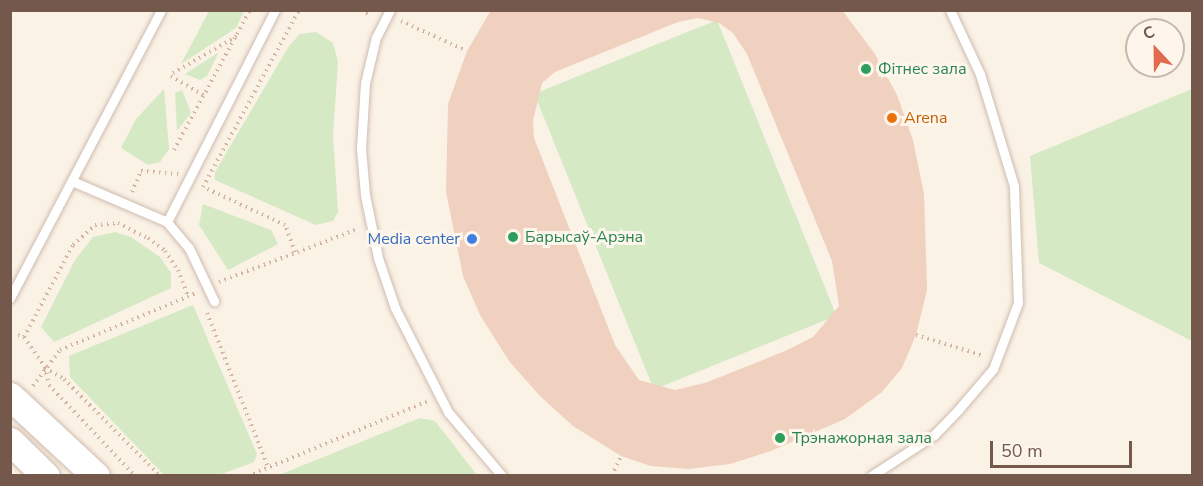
<!DOCTYPE html>
<meta charset="utf-8">
<style>
body{margin:0}
#map{position:relative;width:1203px;height:486px;overflow:hidden;background:#fbf2e6;font-family:"Nunito Sans",sans-serif}
div>[style]{position:absolute}
.green>*{inset:0;background:#d4e9c4;transform-origin:0 0}
.building>*{inset:0;background:#f0d0be}
.path>*{height:4px;margin-top:-2px;transform-origin:0;background:repeating-linear-gradient(90deg,#d5b3a1 0 1.5px,transparent 0 6px)}
.roads{filter:drop-shadow(0 0 2px #cfbcaf) drop-shadow(0 0 2px #cfbcaf)}
.lane>*{height:9px;margin:-4.5px;padding:0 4.5px;transform-origin:4.5px;border-radius:4.5px;background:#fff}
.secondary>*{height:27px;margin:-13.5px;padding:0 13.5px;transform-origin:13.5px;border-radius:13.5px;background:#fff}
.dots>*{width:16px;height:16px;translate:-50% -50%;box-sizing:border-box;border:3px solid #fef6ec;border-radius:50%}
span{translate:-50% -50%;white-space:nowrap;text-align:center;line-height:1.15;-webkit-text-stroke:6px #fef6ec;paint-order:stroke}
.leisure-label{font-size:16px;color:#27864d}
.left{translate:0 -50%;text-align:left}
.food-label{font-size:16px;color:#c56008}
.shop-label{font-size:16px;color:#366cbe}
.right{translate:-100% -50%;text-align:right}
.frame{position:absolute;inset:0;border:12px solid #74584b;pointer-events:none}
.north{position:absolute;left:1125px;top:18px;width:60px;height:60px;box-sizing:border-box;background:#fef6ec;border:2px solid #c7b7ac;border-radius:50%;rotate:338deg;font-size:16px;font-weight:700;line-height:24px;text-align:center;color:#74584b}
.north::after{content:'';display:block;margin:auto;width:21px;height:27px;background:#e16a4f;clip-path:polygon(50% 0,100% 100%,50% 72%,0 100%)}
.scale{position:absolute;left:990px;top:441px;width:142px;height:27px;box-sizing:border-box;border:3px solid #74584b;border-top:0;padding-left:8px;font-size:18px;line-height:21px;white-space:nowrap;color:#74584b;-webkit-text-stroke:4px #fef6ec;paint-order:stroke}
</style>
<div id="map">
<div class="green">
<div style="clip-path:polygon(209px 11px,244px 11px,236px 28px,181px 64px)"></div>
<div style="left:717px;top:20px;width:319px;height:197px;rotate:68deg"></div>
<div style="clip-path:polygon(316px 32px,333px 43px,338px 62px,333px 134px,338px 212px,333px 221px,316px 225px,215px 180px,215px 172px,289px 46px,300px 34px)"></div>
<div style="clip-path:polygon(219px 52px,207px 76px,200px 80px,185px 74px)"></div>
<div style="clip-path:polygon(164px 89px,169px 149px,160px 162px,148px 165px,121px 148px,136px 119px)"></div>
<div style="clip-path:polygon(1192px 89px,1192px 341px,1039px 263px,1030px 156px)"></div>
<div style="clip-path:polygon(182px 90px,191px 113px,177px 131px,175px 93px)"></div>
<div style="clip-path:polygon(203px 204px,271px 230px,278px 244px,228px 270px,199px 225px)"></div>
<div style="clip-path:polygon(115px 232px,131px 237px,160px 257px,171px 273px,171px 288px,54px 342px,41px 327px,75px 260px,93px 237px)"></div>
<div style="clip-path:polygon(193px 305px,257px 454px,254px 462px,219px 475px,164px 475px,70px 377px,69px 356px)"></div>
<div style="clip-path:polygon(420px 418px,435px 421px,477px 475px,279px 475px)"></div>
</div>
<div class="building">
<div style="clip-path:polygon(evenodd,491px 10px,842px 10px,875px 54px,897px 95px,913px 140px,924px 194px,927px 290px,916px 335px,902px 368px,882px 392px,845px 419px,771px 451px,730px 464px,688px 469px,651px 466px,621px 456px,573px 426px,540px 396px,509px 361px,480px 315px,463px 276px,446px 192px,448px 104px,467px 51px,491px 10px,698px 18px,719px 23px,733px 33px,747px 54px,832px 261px,839px 306px,813px 337px,785px 351px,705px 383px,675px 390px,639px 380px,615px 345px,534px 138px,533px 121px,542px 83px,555px 72px,678px 22px,698px 18px)"></div>
</div>
<div class="path">
<div style="left:361px;top:10px;width:10px;rotate:29deg"></div>
<div style="left:401px;top:21px;width:72px;rotate:24.4deg"></div>
<div style="left:173px;top:73px;width:74px;rotate:-30deg"></div>
<div style="left:171px;top:76px;width:39px;rotate:31deg"></div>
<div style="left:174px;top:150px;width:159px;rotate:-61.5deg"></div>
<div style="left:132px;top:192px;width:23px;rotate:-67deg"></div>
<div style="left:141px;top:171px;width:38px;rotate:5deg"></div>
<div style="left:295px;top:252px;width:29px;rotate:-110deg"></div>
<div style="left:285px;top:225px;width:90px;rotate:-155.1deg"></div>
<div style="left:203px;top:187px;width:201px;rotate:-61.5deg"></div>
<div style="left:219px;top:282px;width:149px;rotate:-20.9deg"></div>
<div style="left:207px;top:313px;width:166px;rotate:68.4deg"></div>
<div style="left:18px;top:335px;width:6px;rotate:18deg"></div>
<div style="left:24px;top:337px;width:37px;rotate:55deg"></div>
<div style="left:45px;top:367px;width:18px;rotate:77deg"></div>
<div style="left:49px;top:385px;width:125px;rotate:46.6deg"></div>
<div style="left:916px;top:335px;width:68px;rotate:17.1deg"></div>
<div style="left:24px;top:337px;width:104px;rotate:-62deg"></div>
<div style="left:73px;top:245px;width:30px;rotate:-42deg"></div>
<div style="left:95px;top:225px;width:23px;rotate:-5deg"></div>
<div style="left:118px;top:223px;width:34px;rotate:27deg"></div>
<div style="left:148px;top:238px;width:21px;rotate:37deg"></div>
<div style="left:165px;top:251px;width:23px;rotate:56deg"></div>
<div style="left:178px;top:270px;width:28px;rotate:69deg"></div>
<div style="left:45px;top:368px;width:22px;rotate:30deg"></div>
<div style="left:64px;top:379px;width:136px;rotate:45.3deg"></div>
<div style="left:33px;top:386px;width:45px;rotate:-53.1deg"></div>
<div style="left:60px;top:350px;width:147px;rotate:-22.7deg"></div>
<div style="left:248px;top:476px;width:195px;rotate:-22.6deg"></div>
<div style="left:612px;top:476px;width:22px;rotate:-66deg"></div>
</div>
<div class="roads">
<div class="lane">
<div style="left:390px;top:10px;width:30px;rotate:117deg"></div>
<div style="left:376px;top:37px;width:47px;rotate:103.4deg"></div>
<div style="left:365px;top:83px;width:65px;rotate:93.5deg"></div>
<div style="left:361px;top:148px;width:47px;rotate:85.1deg"></div>
<div style="left:365px;top:195px;width:64px;rotate:78.3deg"></div>
<div style="left:378px;top:258px;width:53px;rotate:71.2deg"></div>
<div style="left:395px;top:308px;width:117px;rotate:63deg"></div>
<div style="left:448px;top:412px;width:84px;rotate:49.8deg"></div>
<div style="left:72px;top:181px;width:103px;rotate:23.3deg"></div>
<div style="left:167px;top:222px;width:34px;rotate:50deg"></div>
<div style="left:189px;top:248px;width:59px;rotate:64.7deg"></div>
<div style="left:167px;top:222px;width:238px;rotate:-63deg"></div>
<div style="left:10px;top:298px;width:325px;rotate:-62.3deg"></div>
<div style="left:871px;top:476px;width:75px;rotate:-33.1deg"></div>
<div style="left:934px;top:435px;width:35px;rotate:-46deg"></div>
<div style="left:958px;top:410px;width:54px;rotate:-49.5deg"></div>
<div style="left:993px;top:369px;width:71px;rotate:-69.3deg"></div>
<div style="left:1018px;top:303px;width:117px;rotate:-92deg"></div>
<div style="left:1014px;top:186px;width:117px;rotate:-106.9deg"></div>
<div style="left:980px;top:74px;width:71px;rotate:-115.1deg"></div>
</div>
<div class="secondary">
<div style="left:10px;top:396px;width:117px;rotate:42.9deg"></div>
<div style="left:10px;top:441px;width:50px;rotate:44.2deg"></div>
</div>
</div>
<div class="dots">
<div style="left:866px;top:69px;background:#2e9e5b"></div>
<div style="left:892px;top:118px;background:#e8710a"></div>
<div style="left:513px;top:237px;background:#2e9e5b"></div>
<div style="left:472px;top:239px;background:#3f7fe0"></div>
<div style="left:780px;top:438px;background:#2e9e5b"></div>
</div>
<div class="leisure-label">
<span class="left" style="left:878px;top:69px">Фітнес зала</span>
<span class="left" style="left:525px;top:237px">Барысаў-Арэна</span>
<span class="left" style="left:792px;top:438px">Трэнажорная зала</span>
</div>
<div class="food-label">
<span class="left" style="left:904px;top:118px">Arena</span>
</div>
<div class="shop-label">
<span class="right" style="left:460px;top:239px">Media center</span>
</div>
<div class="frame"></div>
<div class="north">С</div>
<div class="scale">50 m</div>
</div>
